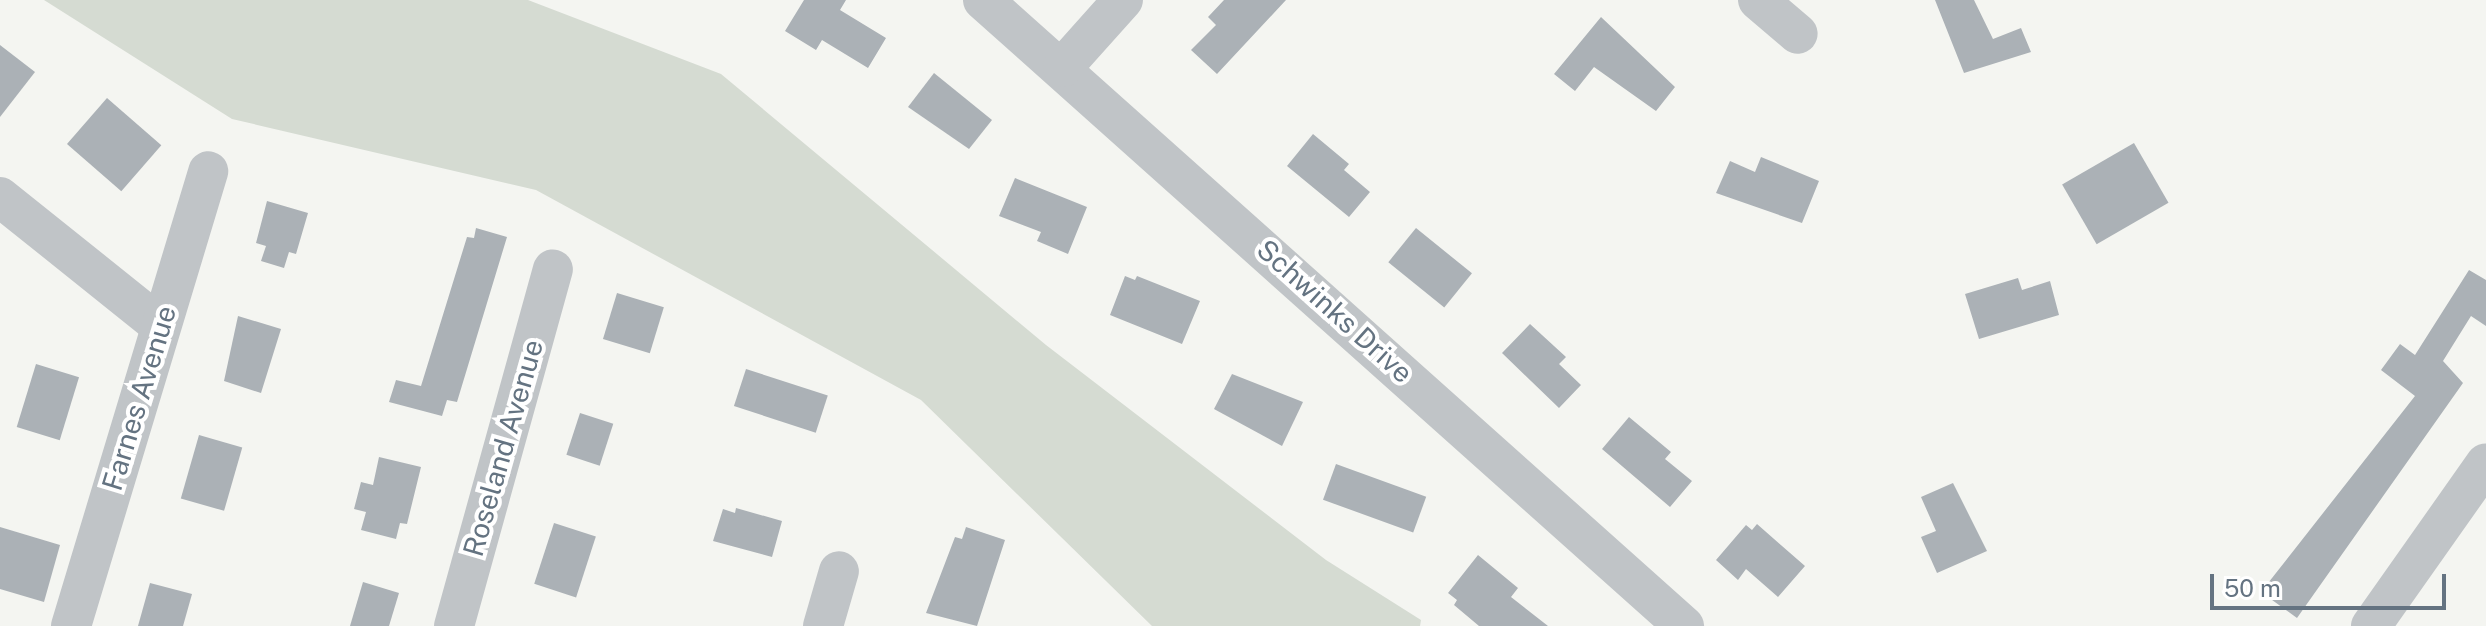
<!DOCTYPE html>
<style>
body{margin:0}
#map{position:relative;width:2486px;height:626px;overflow:hidden;background:#f4f5f1;font-family:"Public Sans",sans-serif}
div>[style]{position:absolute}
.green>*{inset:0;background:#d5dbd2}
.building>*{inset:0;background:#abb1b6;transform-origin:0 0}
.minor>*{height:40px;margin:-20px;padding:0 20px;transform-origin:20px;border-radius:20px;background:#c0c4c7}
span{translate:-50% -50%;white-space:nowrap;text-align:center;line-height:1.15;-webkit-text-stroke:8px #fff;paint-order:stroke}
.street-label{font-size:28px;color:#647381}
.scale{position:absolute;left:2210px;top:574px;width:236px;height:36px;box-sizing:border-box;border:4px solid #647381;border-top:0;padding-left:10px;font-size:24px;line-height:28px;white-space:nowrap;color:#647381;-webkit-text-stroke:6px #fff;paint-order:stroke}
</style>
<div id="map">
<div class="green">
<div style="clip-path:polygon(44px 0,528px 0,721px 74px,1046px 345px,1326px 560px,1421px 620px,1420px 626px,1152px 626px,921px 400px,536px 190px,232px 119px)"></div>
</div>
<div class="building">
<div style="clip-path:polygon(804px 0,846px 0,840px 10px,886px 38px,868px 68px,822px 40px,816px 50px,785px 31px)"></div>
<div style="clip-path:polygon(1224px 0,1286px 0,1217px 74px,1191px 50px,1216px 25px,1208px 17px)"></div>
<div style="clip-path:polygon(1935px 0,1974px 0,1993px 39px,2021px 28px,2031px 52px,1964px 73px)"></div>
<div style="clip-path:polygon(1601px 17px,1675px 87px,1656px 111px,1594px 67px,1575px 91px,1554px 74px)"></div>
<div style="clip-path:polygon(0 45px,35px 72px,0 117px)"></div>
<div style="clip-path:polygon(934px 73px,992px 120px,969px 149px,908px 107px)"></div>
<div style="left:107px;top:98px;width:72px;height:61px;rotate:41deg"></div>
<div style="clip-path:polygon(1313px 134px,1349px 164px,1344px 170px,1370px 192px,1349px 217px,1287px 166px)"></div>
<div style="left:2134px;top:143px;width:69px;height:83px;rotate:60deg"></div>
<div style="clip-path:polygon(1761px 157px,1819px 181px,1802px 223px,1716px 193px,1730px 161px,1755px 172px)"></div>
<div style="clip-path:polygon(1015px 178px,1087px 207px,1068px 254px,1037px 241px,1041px 232px,999px 216px)"></div>
<div style="clip-path:polygon(267px 201px,308px 213px,296px 254px,289px 252px,284px 268px,261px 261px,266px 246px,256px 243px)"></div>
<div style="clip-path:polygon(476px 228px,507px 237px,457px 402px,447px 400px,442px 416px,389px 402px,396px 380px,421px 386px,467px 237px,474px 238px)"></div>
<div style="left:1416px;top:228px;width:72px;height:44px;rotate:39deg"></div>
<div style="clip-path:polygon(2469px 270px,2486px 280px,2486px 326px,2471px 316px,2443px 361px,2463px 383px,2297px 618px,2261px 592px,2415px 396px,2381px 370px,2400px 344px,2415px 355px)"></div>
<div style="clip-path:polygon(1125px 276px,1135px 280px,1137px 276px,1200px 301px,1182px 344px,1110px 315px)"></div>
<div style="clip-path:polygon(2018px 278px,2022px 290px,2050px 281px,2059px 315px,1979px 339px,1965px 294px)"></div>
<div style="left:617px;top:293px;width:49px;height:48px;rotate:17deg"></div>
<div style="clip-path:polygon(238px 316px,281px 329px,261px 393px,224px 381px)"></div>
<div style="clip-path:polygon(1530px 324px,1566px 357px,1559px 364px,1581px 385px,1559px 408px,1502px 353px)"></div>
<div style="left:36px;top:364px;width:45px;height:66px;rotate:17deg"></div>
<div style="left:746px;top:369px;width:86px;height:39px;rotate:18deg"></div>
<div style="clip-path:polygon(1232px 374px,1303px 402px,1282px 446px,1214px 409px)"></div>
<div style="left:580px;top:413px;width:35px;height:44px;rotate:18deg"></div>
<div style="clip-path:polygon(1629px 417px,1671px 452px,1665px 459px,1692px 481px,1670px 507px,1602px 449px)"></div>
<div style="left:199px;top:435px;width:45px;height:66px;rotate:16deg"></div>
<div style="clip-path:polygon(379px 457px,421px 467px,407px 524px,400px 523px,396px 539px,361px 530px,366px 512px,354px 509px,361px 482px,373px 485px)"></div>
<div style="left:1336px;top:464px;width:96px;height:38px;rotate:20deg"></div>
<div style="clip-path:polygon(1953px 483px,1987px 551px,1937px 573px,1921px 537px,1936px 531px,1921px 497px)"></div>
<div style="clip-path:polygon(736px 508px,782px 521px,772px 557px,713px 541px,723px 509px,735px 513px)"></div>
<div style="left:554px;top:523px;width:44px;height:64px;rotate:18deg"></div>
<div style="clip-path:polygon(1757px 524px,1805px 566px,1778px 597px,1746px 569px,1738px 580px,1716px 560px,1746px 525px,1752px 530px)"></div>
<div style="clip-path:polygon(0 527px,60px 545px,44px 602px,0 589px)"></div>
<div style="clip-path:polygon(966px 527px,1005px 540px,977px 626px,926px 613px,955px 537px,962px 539px)"></div>
<div style="clip-path:polygon(1478px 555px,1518px 588px,1511px 597px,1548px 626px,1479px 626px,1454px 605px,1457px 600px,1448px 593px)"></div>
<div style="clip-path:polygon(363px 582px,399px 593px,389px 626px,350px 626px)"></div>
<div style="clip-path:polygon(150px 583px,192px 594px,183px 626px,138px 626px)"></div>
</div>
<div class="minor">
<div style="left:983px;top:0;width:940px;rotate:41.77deg"></div>
<div style="left:1758px;top:0;width:52px;rotate:40.4deg"></div>
<div style="left:1063px;top:67px;width:90px;rotate:-48.2deg"></div>
<div style="left:0;top:197px;width:206px;rotate:38.7deg"></div>
<div style="left:71px;top:626px;width:475px;rotate:-73.2deg"></div>
<div style="left:454px;top:626px;width:370px;rotate:-74.5deg"></div>
<div style="left:823px;top:626px;width:57px;rotate:-73.8deg"></div>
<div style="left:2371px;top:626px;width:199px;rotate:-54.8deg"></div>
</div>
<div class="street-label">
<span style="left:1335px;top:311px;rotate:42deg">Schwinks Drive</span>
<span style="left:139px;top:398px;rotate:-73deg">Farnes Avenue</span>
<span style="left:503px;top:448px;rotate:-74deg">Roseland Avenue</span>
</div>
<div class="scale">50 m</div>
</div>
